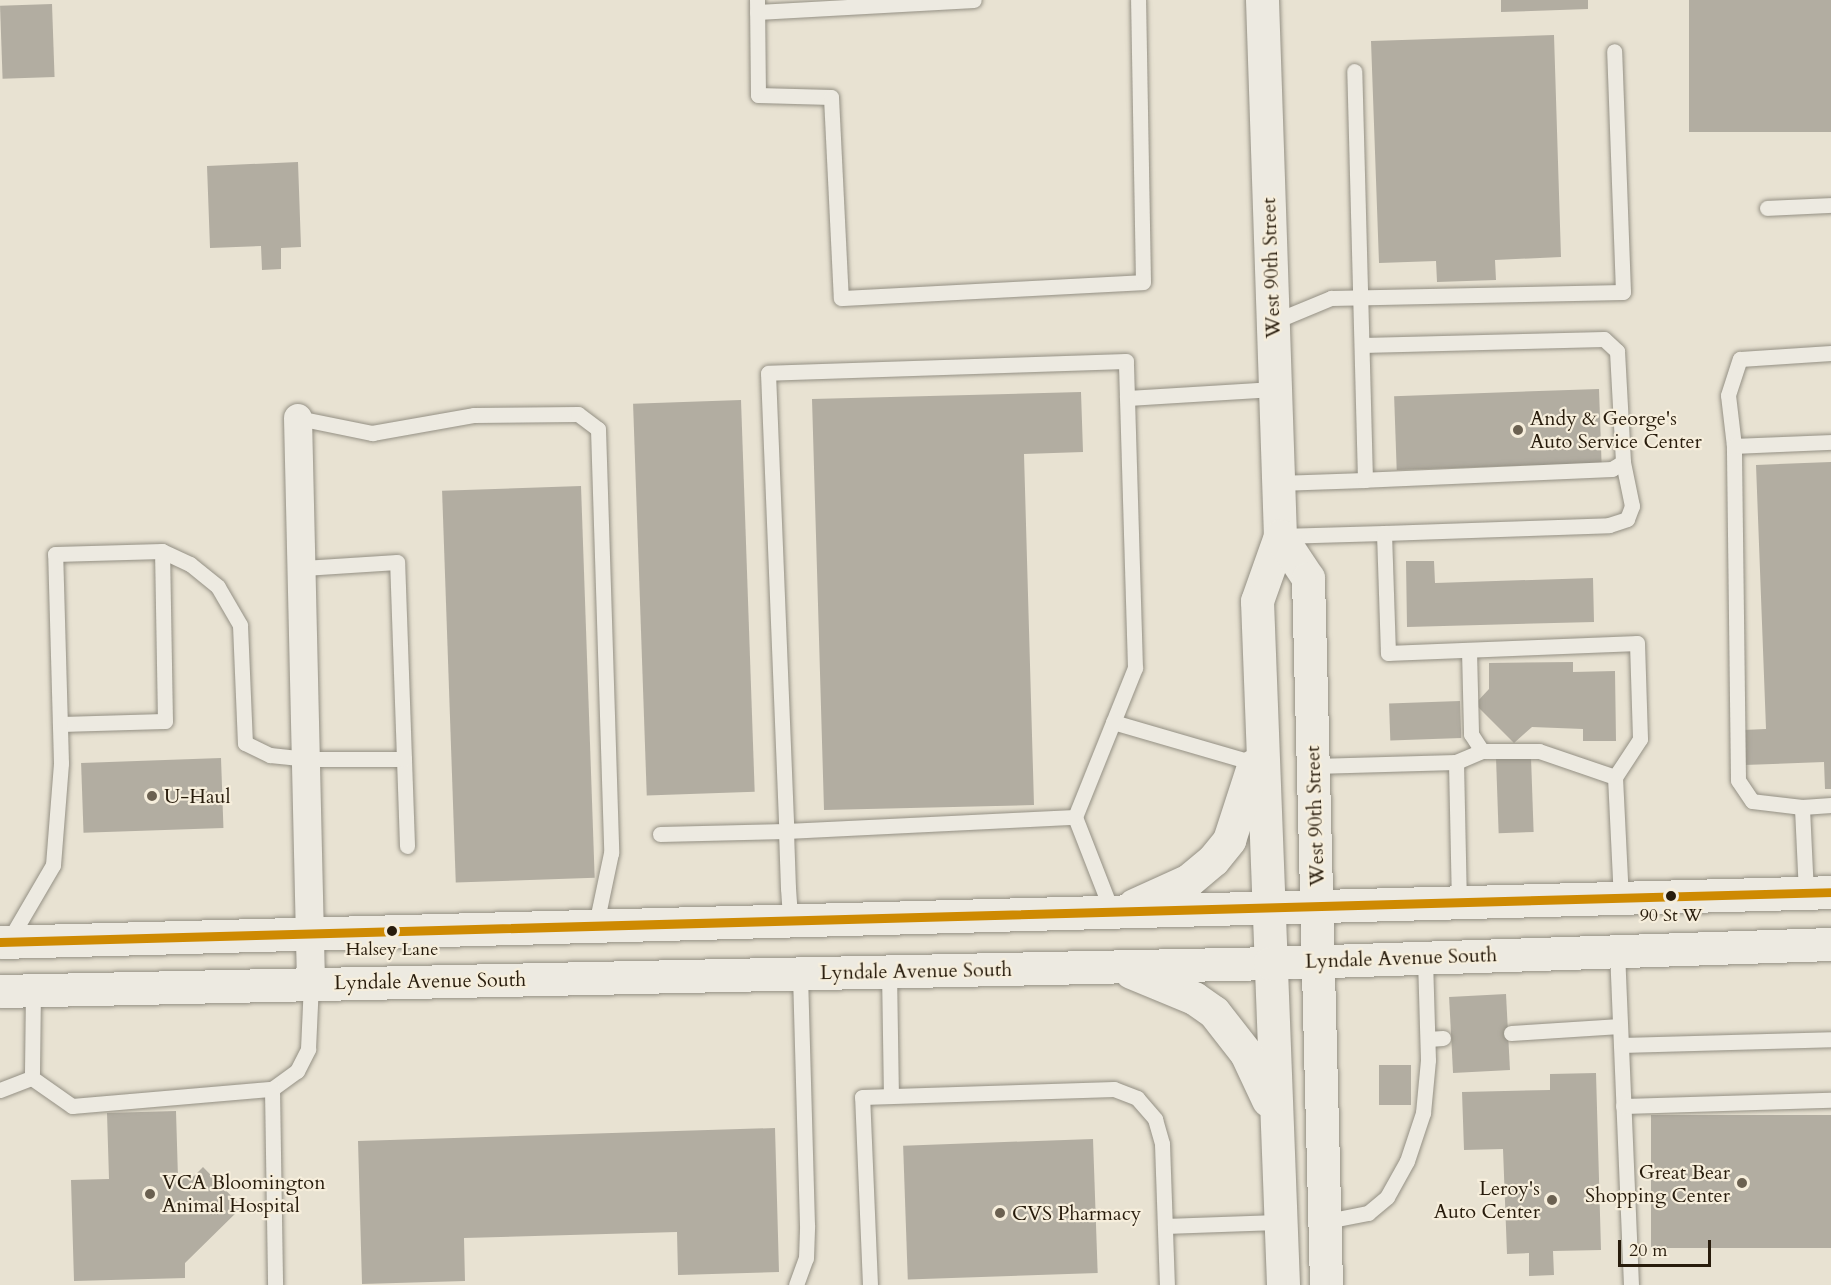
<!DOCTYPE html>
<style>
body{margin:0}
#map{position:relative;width:1831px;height:1285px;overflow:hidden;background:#e8e2d2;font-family:Cardo,serif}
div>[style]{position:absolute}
.building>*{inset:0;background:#b2ada1;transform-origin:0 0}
.roads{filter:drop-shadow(0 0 2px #949084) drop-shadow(0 0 2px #949084)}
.lane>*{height:15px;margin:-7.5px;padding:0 7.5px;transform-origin:7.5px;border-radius:7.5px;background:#edeae1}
.street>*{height:28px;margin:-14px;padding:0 14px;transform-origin:14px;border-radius:14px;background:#edeae1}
.secondary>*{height:33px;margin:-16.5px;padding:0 16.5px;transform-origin:16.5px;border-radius:16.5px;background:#edeae1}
.bus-1>*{height:9px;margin:-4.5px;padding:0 4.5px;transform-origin:4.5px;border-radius:4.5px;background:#ce8a02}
.dots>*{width:16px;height:16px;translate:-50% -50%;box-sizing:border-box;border:3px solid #f6eedc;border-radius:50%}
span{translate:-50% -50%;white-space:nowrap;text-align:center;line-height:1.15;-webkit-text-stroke:4.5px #f6eedc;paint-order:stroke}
.bus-label{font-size:18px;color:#281c0c}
.street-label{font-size:20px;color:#281c0c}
.poi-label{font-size:20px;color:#281c0c}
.left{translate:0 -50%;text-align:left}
.right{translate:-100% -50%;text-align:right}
.scale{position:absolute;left:1618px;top:1240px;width:93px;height:27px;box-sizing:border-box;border:3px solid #281c0c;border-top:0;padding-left:8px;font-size:18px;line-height:21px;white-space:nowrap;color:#281c0c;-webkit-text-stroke:4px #f6eedc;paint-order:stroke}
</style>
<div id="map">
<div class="building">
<div style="clip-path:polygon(1501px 0,1588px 0,1588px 9px,1501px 12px)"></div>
<div style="left:1689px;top:0;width:142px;height:132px"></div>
<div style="left:52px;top:4px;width:73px;height:52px;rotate:88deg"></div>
<div style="clip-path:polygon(1554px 35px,1561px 257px,1495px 260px,1496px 280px,1437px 282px,1436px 261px,1379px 263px,1371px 41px)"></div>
<div style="clip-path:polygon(298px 162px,301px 247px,281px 248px,281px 269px,262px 270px,261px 246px,210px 248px,207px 166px)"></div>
<div style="left:1599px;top:389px;width:74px;height:205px;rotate:88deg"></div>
<div style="clip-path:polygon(1081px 392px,1083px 452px,1024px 454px,1034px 805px,824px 810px,812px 399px)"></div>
<div style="left:741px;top:400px;width:392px;height:108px;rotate:88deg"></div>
<div style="clip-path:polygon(1831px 462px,1831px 789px,1825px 789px,1824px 762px,1744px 765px,1743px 730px,1766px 729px,1756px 465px)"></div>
<div style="left:581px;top:486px;width:392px;height:139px;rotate:88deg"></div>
<div style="clip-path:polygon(1406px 561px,1434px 561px,1435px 583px,1593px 578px,1594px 622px,1407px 627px)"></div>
<div style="clip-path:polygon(1573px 662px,1573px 672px,1615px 671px,1616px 741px,1583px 741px,1583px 729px,1532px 727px,1514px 743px,1475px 704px,1489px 689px,1489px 663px)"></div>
<div style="left:1460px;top:701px;width:37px;height:71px;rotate:88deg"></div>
<div style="left:1531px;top:757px;width:75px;height:35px;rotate:88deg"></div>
<div style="left:221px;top:758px;width:70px;height:140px;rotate:88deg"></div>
<div style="left:1506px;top:994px;width:76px;height:57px;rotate:87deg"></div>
<div style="left:1379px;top:1065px;width:32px;height:40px"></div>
<div style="clip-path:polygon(1596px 1073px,1601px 1250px,1553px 1251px,1554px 1275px,1529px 1276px,1529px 1253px,1507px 1254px,1503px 1149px,1464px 1150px,1462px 1092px,1550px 1090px,1550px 1074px)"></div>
<div style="clip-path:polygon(176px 1111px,178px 1178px,192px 1178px,203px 1167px,242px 1207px,185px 1263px,185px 1278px,74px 1281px,71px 1180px,109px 1179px,107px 1113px)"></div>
<div style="left:1831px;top:1115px;width:133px;height:180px;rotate:90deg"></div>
<div style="clip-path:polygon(775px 1128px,779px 1272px,678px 1275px,677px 1232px,464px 1238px,465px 1281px,362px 1284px,358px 1141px)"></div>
<div style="left:1093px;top:1139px;width:134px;height:190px;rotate:88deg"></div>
</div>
<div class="roads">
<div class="lane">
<div style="left:757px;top:0;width:95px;rotate:89.4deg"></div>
<div style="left:758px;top:95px;width:73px;rotate:1.6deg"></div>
<div style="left:831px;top:97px;width:201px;rotate:87.2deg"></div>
<div style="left:841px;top:298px;width:302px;rotate:-3deg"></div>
<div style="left:1143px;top:282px;width:282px;rotate:-91deg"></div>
<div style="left:757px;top:12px;width:217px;rotate:-3.2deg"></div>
<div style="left:1767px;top:208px;width:64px;rotate:-2.7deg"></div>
<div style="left:1273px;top:322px;width:63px;rotate:-22.5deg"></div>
<div style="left:1331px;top:298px;width:292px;rotate:-1.2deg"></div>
<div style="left:1623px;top:292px;width:241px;rotate:-92.1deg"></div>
<div style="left:1362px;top:345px;width:242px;rotate:-1.4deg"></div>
<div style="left:1604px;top:339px;width:18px;rotate:43deg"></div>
<div style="left:1617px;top:351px;width:111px;rotate:86.9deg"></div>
<div style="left:1623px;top:462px;width:13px;rotate:148deg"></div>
<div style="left:1612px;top:469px;width:247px;rotate:177.5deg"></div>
<div style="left:1127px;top:398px;width:148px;rotate:-3.5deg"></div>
<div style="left:298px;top:418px;width:76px;rotate:11.5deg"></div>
<div style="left:372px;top:433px;width:104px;rotate:-10deg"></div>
<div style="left:474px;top:415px;width:104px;rotate:-0.6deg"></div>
<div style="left:578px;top:414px;width:25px;rotate:37deg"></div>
<div style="left:598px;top:429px;width:424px;rotate:88.2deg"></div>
<div style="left:611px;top:853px;width:73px;rotate:101.9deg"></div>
<div style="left:1734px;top:446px;width:51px;rotate:-96.7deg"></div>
<div style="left:1728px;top:395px;width:38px;rotate:-72deg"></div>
<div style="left:1740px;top:359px;width:91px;rotate:-3.8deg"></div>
<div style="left:1278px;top:483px;width:87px;rotate:-2deg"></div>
<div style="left:1365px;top:480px;width:409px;rotate:-91.5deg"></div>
<div style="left:1384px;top:533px;width:225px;rotate:-2deg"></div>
<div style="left:1609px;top:525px;width:19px;rotate:-18deg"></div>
<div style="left:1627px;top:519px;width:14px;rotate:-69deg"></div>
<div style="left:1632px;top:506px;width:45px;rotate:-101.6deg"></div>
<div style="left:1280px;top:536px;width:104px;rotate:-1.7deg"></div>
<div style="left:1384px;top:533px;width:120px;rotate:88.1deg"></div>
<div style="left:1388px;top:653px;width:249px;rotate:-2.3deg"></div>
<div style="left:1637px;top:643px;width:96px;rotate:88.2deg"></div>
<div style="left:1640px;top:739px;width:45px;rotate:123.3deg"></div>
<div style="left:1615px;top:777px;width:122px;rotate:87.2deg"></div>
<div style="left:1469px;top:650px;width:84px;rotate:88.6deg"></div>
<div style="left:1471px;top:734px;width:20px;rotate:57deg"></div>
<div style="left:1113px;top:722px;width:147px;rotate:16.2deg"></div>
<div style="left:60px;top:724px;width:105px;rotate:-1.6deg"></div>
<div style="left:165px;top:721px;width:170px;rotate:-91deg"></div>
<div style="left:404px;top:759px;width:87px;rotate:88deg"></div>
<div style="left:1456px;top:762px;width:28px;rotate:-23deg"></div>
<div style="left:1482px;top:751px;width:57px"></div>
<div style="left:1539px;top:751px;width:80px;rotate:18.9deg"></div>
<div style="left:1314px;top:766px;width:142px;rotate:-1.6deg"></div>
<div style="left:1456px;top:762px;width:141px;rotate:88.8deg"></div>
<div style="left:1802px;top:807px;width:29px;rotate:-4deg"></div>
<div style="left:1075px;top:817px;width:102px;rotate:68.7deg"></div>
<div style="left:660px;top:834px;width:126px;rotate:-1.4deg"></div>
<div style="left:786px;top:831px;width:289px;rotate:-2.8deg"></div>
<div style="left:1075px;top:817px;width:161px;rotate:-68.1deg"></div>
<div style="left:1135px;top:668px;width:307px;rotate:-91.7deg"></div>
<div style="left:1126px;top:361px;width:358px;rotate:178.1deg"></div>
<div style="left:768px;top:373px;width:458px;rotate:87.7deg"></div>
<div style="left:786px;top:831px;width:57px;rotate:88deg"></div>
<div style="left:788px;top:888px;width:32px;rotate:86deg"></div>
<div style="left:1806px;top:893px;width:86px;rotate:-92.7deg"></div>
<div style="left:1802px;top:807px;width:50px;rotate:-173.2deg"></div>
<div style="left:1752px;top:801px;width:25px;rotate:-124deg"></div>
<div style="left:1738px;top:780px;width:334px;rotate:-90.7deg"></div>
<div style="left:1734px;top:446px;width:97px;rotate:-2.4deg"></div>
<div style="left:8px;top:942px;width:89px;rotate:-59.7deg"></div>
<div style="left:53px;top:865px;width:102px;rotate:-85.5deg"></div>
<div style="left:61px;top:763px;width:209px;rotate:-91.6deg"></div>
<div style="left:55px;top:554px;width:107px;rotate:-1.6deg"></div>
<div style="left:162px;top:551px;width:31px;rotate:25deg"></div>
<div style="left:190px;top:564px;width:36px;rotate:39deg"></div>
<div style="left:218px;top:587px;width:44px;rotate:59.9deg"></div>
<div style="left:240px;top:625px;width:118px;rotate:87.6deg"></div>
<div style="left:245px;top:743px;width:28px;rotate:26deg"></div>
<div style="left:270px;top:755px;width:37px;rotate:6deg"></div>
<div style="left:307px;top:759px;width:97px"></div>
<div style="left:404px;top:759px;width:197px;rotate:-92deg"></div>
<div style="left:397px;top:562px;width:94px;rotate:176.3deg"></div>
<div style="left:1617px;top:951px;width:334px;rotate:87.6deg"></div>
<div style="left:889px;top:971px;width:125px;rotate:89.1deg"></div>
<div style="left:33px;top:990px;width:88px;rotate:90.7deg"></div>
<div style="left:32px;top:1078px;width:49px;rotate:35deg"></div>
<div style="left:72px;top:1106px;width:201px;rotate:-4.9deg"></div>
<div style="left:272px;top:1089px;width:31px;rotate:-36deg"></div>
<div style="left:297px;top:1071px;width:25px;rotate:-63deg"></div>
<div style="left:308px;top:1049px;width:65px;rotate:-87.4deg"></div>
<div style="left:1511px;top:1033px;width:109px;rotate:-3.7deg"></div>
<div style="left:1428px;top:1039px;width:15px;rotate:-4deg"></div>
<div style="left:1621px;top:1045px;width:210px;rotate:-1.6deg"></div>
<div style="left:272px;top:1089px;width:196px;rotate:89.1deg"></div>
<div style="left:0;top:1090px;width:34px;rotate:-21deg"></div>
<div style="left:1623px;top:1106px;width:208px;rotate:-1.7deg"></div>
<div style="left:1327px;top:1221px;width:42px;rotate:-11deg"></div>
<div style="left:1368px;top:1213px;width:25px;rotate:-40deg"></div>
<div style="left:1387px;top:1197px;width:41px;rotate:-60.9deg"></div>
<div style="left:1407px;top:1161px;width:51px;rotate:-71.6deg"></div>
<div style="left:1423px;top:1113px;width:53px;rotate:-84.6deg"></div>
<div style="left:1428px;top:1060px;width:102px;rotate:-91.7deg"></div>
<div style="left:1165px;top:1226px;width:112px;rotate:-2deg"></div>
<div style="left:796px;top:1285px;width:29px;rotate:-70deg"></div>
<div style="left:806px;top:1258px;width:33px;rotate:-88deg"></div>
<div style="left:807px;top:1225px;width:252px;rotate:-91.6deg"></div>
<div style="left:870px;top:1285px;width:188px;rotate:-92.4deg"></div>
<div style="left:862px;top:1097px;width:252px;rotate:-1.8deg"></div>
<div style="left:1114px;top:1089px;width:25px;rotate:21deg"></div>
<div style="left:1137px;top:1098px;width:28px;rotate:49deg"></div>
<div style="left:1155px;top:1119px;width:26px;rotate:74deg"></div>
<div style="left:1162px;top:1144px;width:141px;rotate:88deg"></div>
</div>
<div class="street">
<div style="left:298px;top:418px;width:566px;rotate:88.68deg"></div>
</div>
<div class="secondary">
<div style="left:1262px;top:0;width:536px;rotate:88.08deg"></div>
<div style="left:1280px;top:536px;width:69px;rotate:109.5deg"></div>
<div style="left:1257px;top:601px;width:684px;rotate:87.82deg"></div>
<div style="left:1280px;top:536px;width:50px;rotate:56.3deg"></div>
<div style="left:1308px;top:578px;width:707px;rotate:88.54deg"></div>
<div style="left:1134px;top:905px;width:60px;rotate:-24.4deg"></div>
<div style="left:1189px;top:880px;width:31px;rotate:-40deg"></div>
<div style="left:1213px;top:860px;width:26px;rotate:-51deg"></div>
<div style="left:1229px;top:840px;width:78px;rotate:-72deg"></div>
<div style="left:0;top:942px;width:1832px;rotate:-1.56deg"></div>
<div style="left:1131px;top:972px;width:68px;rotate:22.4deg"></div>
<div style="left:1194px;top:998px;width:24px;rotate:35deg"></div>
<div style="left:1214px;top:1012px;width:52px;rotate:52deg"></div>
<div style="left:1246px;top:1053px;width:52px;rotate:64.9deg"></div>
<div style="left:0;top:991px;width:1270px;rotate:-1.26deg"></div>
<div style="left:1270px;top:963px;width:561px;rotate:-1.94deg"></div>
</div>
</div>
<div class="bus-1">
<div style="left:0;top:942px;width:1832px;rotate:-1.56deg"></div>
</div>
<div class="dots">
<div style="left:1518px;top:430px;background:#6b6151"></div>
<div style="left:152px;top:796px;background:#6b6151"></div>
<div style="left:1671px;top:896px;background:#281c0c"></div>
<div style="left:392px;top:931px;background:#281c0c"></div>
<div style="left:1742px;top:1183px;background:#6b6151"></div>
<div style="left:150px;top:1194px;background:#6b6151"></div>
<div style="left:1552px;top:1200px;background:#6b6151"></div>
<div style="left:1000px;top:1213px;background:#6b6151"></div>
</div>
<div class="bus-label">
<span style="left:1671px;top:916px">90 St W</span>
<span style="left:392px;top:950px">Halsey Lane</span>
</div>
<div class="street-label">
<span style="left:1271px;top:268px;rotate:-92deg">West 90th Street</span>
<span style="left:1315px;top:816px;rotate:-92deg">West 90th Street</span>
<span style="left:1401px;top:958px;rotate:-2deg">Lyndale Avenue South</span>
<span style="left:916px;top:971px;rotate:-1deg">Lyndale Avenue South</span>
<span style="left:430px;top:981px;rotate:-1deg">Lyndale Avenue South</span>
</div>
<div class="poi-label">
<span class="left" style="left:1530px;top:430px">Andy &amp; George's<br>Auto Service Center</span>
<span class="left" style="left:164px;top:796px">U-Haul</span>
<span class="right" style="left:1730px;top:1184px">Great Bear<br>Shopping Center</span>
<span class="left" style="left:162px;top:1194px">VCA Bloomington<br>Animal Hospital</span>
<span class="right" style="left:1540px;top:1200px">Leroy's<br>Auto Center</span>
<span class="left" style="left:1012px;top:1213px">CVS Pharmacy</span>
</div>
<div class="scale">20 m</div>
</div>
